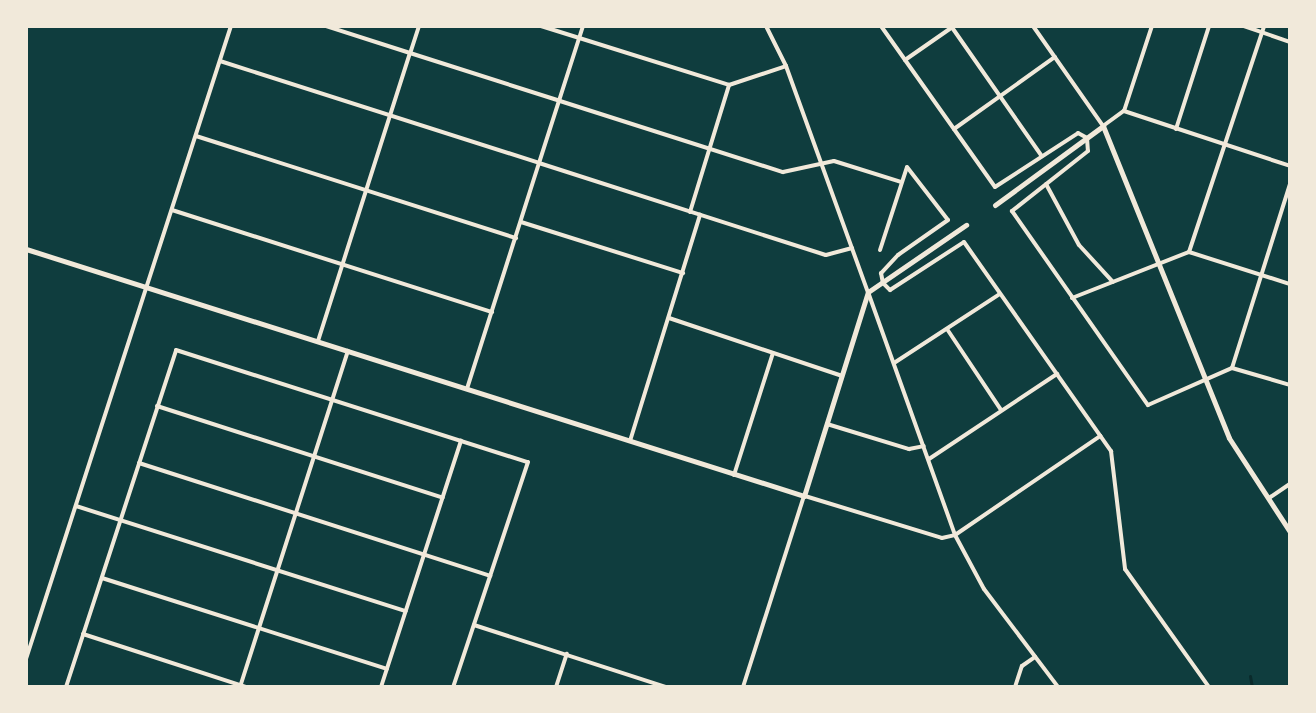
<!DOCTYPE html>
<style>
body{margin:0}
#map{position:relative;width:1316px;height:713px;overflow:hidden;background:#0f3d3e;font-family:"Source Sans 3",sans-serif}
div>[style]{position:absolute}
.stream>*{height:3px;margin:-1.5px;padding:0 1.5px;transform-origin:1.5px;border-radius:1.5px;background:#0a2a2b}
.minor>*{height:4px;margin:-2px;padding:0 2px;transform-origin:2px;border-radius:2px;background:#f1e9da}
.tertiary>*{height:4px;margin:-2px;padding:0 2px;transform-origin:2px;border-radius:2px;background:#f1e9da}
.secondary>*{height:5px;margin:-2.5px;padding:0 2.5px;transform-origin:2.5px;border-radius:2.5px;background:#f1e9da}
span{translate:-50% -50%;white-space:nowrap;text-align:center;line-height:1.15;-webkit-text-stroke:6px #f1e9da;paint-order:stroke}
.frame{position:absolute;inset:0;border:28px solid #f1e9da;pointer-events:none}
</style>
<div id="map">
<div class="stream">
<div style="left:1250px;top:676px;width:11px;rotate:80deg"></div>
</div>
<div class="minor">
<div style="left:419px;top:26px;width:28px;rotate:108deg"></div>
<div style="left:410px;top:53px;width:157px;rotate:17.7deg"></div>
<div style="left:560px;top:101px;width:234px;rotate:17.7deg"></div>
<div style="left:783px;top:172px;width:52px;rotate:-12.2deg"></div>
<div style="left:834px;top:161px;width:70px;rotate:17.4deg"></div>
<div style="left:541px;top:26px;width:197px;rotate:17.4deg"></div>
<div style="left:729px;top:85px;width:60px;rotate:-18.4deg"></div>
<div style="left:583px;top:26px;width:144px;rotate:107.8deg"></div>
<div style="left:539px;top:163px;width:301px;rotate:17.8deg"></div>
<div style="left:826px;top:255px;width:27px;rotate:-15deg"></div>
<div style="left:766px;top:26px;width:45px;rotate:63.4deg"></div>
<div style="left:786px;top:66px;width:240px;rotate:70.1deg"></div>
<div style="left:881px;top:26px;width:197px;rotate:54.7deg"></div>
<div style="left:995px;top:187px;width:99px;rotate:-33deg"></div>
<div style="left:1078px;top:133px;width:10px;rotate:29deg"></div>
<div style="left:1087px;top:138px;width:13px;rotate:86deg"></div>
<div style="left:1088px;top:151px;width:97px;rotate:141.7deg"></div>
<div style="left:1012px;top:211px;width:237px;rotate:55deg"></div>
<div style="left:1148px;top:405px;width:92px;rotate:-23.8deg"></div>
<div style="left:1232px;top:368px;width:193px;rotate:-72.5deg"></div>
<div style="left:951px;top:26px;width:157px;rotate:55.1deg"></div>
<div style="left:1244px;top:26px;width:49px;rotate:19.2deg"></div>
<div style="left:905px;top:60px;width:60px;rotate:-34.8deg"></div>
<div style="left:220px;top:61px;width:335px;rotate:17.7deg"></div>
<div style="left:539px;top:163px;width:236px;rotate:107.7deg"></div>
<div style="left:954px;top:129px;width:124px;rotate:-35.5deg"></div>
<div style="left:1176px;top:129px;width:108px;rotate:-72.2deg"></div>
<div style="left:196px;top:136px;width:336px;rotate:17.7deg"></div>
<div style="left:1046px;top:184px;width:69px;rotate:61.6deg"></div>
<div style="left:1079px;top:245px;width:50px;rotate:47.4deg"></div>
<div style="left:172px;top:210px;width:336px;rotate:17.7deg"></div>
<div style="left:690px;top:212px;width:133px;rotate:-72.9deg"></div>
<div style="left:521px;top:222px;width:170px;rotate:17.5deg"></div>
<div style="left:880px;top:250px;width:87px;rotate:-72deg"></div>
<div style="left:907px;top:167px;width:67px;rotate:52.3deg"></div>
<div style="left:948px;top:220px;width:61px;rotate:145deg"></div>
<div style="left:898px;top:255px;width:25px;rotate:133deg"></div>
<div style="left:881px;top:273px;width:10px;rotate:79deg"></div>
<div style="left:883px;top:283px;width:10px;rotate:45deg"></div>
<div style="left:890px;top:290px;width:88px;rotate:-33deg"></div>
<div style="left:964px;top:242px;width:256px;rotate:54.9deg"></div>
<div style="left:1111px;top:451px;width:119px;rotate:83.2deg"></div>
<div style="left:1125px;top:569px;width:145px;rotate:54.6deg"></div>
<div style="left:1189px;top:252px;width:106px;rotate:17.6deg"></div>
<div style="left:1072px;top:298px;width:126px;rotate:-21.5deg"></div>
<div style="left:1189px;top:252px;width:238px;rotate:-71.6deg"></div>
<div style="left:669px;top:318px;width:182px;rotate:18.5deg"></div>
<div style="left:947px;top:329px;width:97px;rotate:56.3deg"></div>
<div style="left:318px;top:341px;width:302px;rotate:-72.3deg"></div>
<div style="left:410px;top:53px;width:88px;rotate:-162.2deg"></div>
<div style="left:894px;top:363px;width:126px;rotate:-33.1deg"></div>
<div style="left:1232px;top:368px;width:60px;rotate:16.3deg"></div>
<div style="left:157px;top:406px;width:300px;rotate:17.8deg"></div>
<div style="left:827px;top:424px;width:86px;rotate:17deg"></div>
<div style="left:909px;top:449px;width:15px;rotate:-11deg"></div>
<div style="left:630px;top:441px;width:237px;rotate:-72.8deg"></div>
<div style="left:929px;top:459px;width:154px;rotate:-33.6deg"></div>
<div style="left:139px;top:463px;width:369px;rotate:17.8deg"></div>
<div style="left:734px;top:475px;width:128px;rotate:-72.3deg"></div>
<div style="left:805px;top:496px;width:143px;rotate:17deg"></div>
<div style="left:942px;top:538px;width:13px;rotate:-13deg"></div>
<div style="left:955px;top:535px;width:176px;rotate:-34.3deg"></div>
<div style="left:1269px;top:498px;width:25px;rotate:-34deg"></div>
<div style="left:76px;top:506px;width:346px;rotate:17.7deg"></div>
<div style="left:102px;top:578px;width:299px;rotate:17.7deg"></div>
<div style="left:474px;top:625px;width:202px;rotate:17.9deg"></div>
<div style="left:83px;top:634px;width:171px;rotate:18deg"></div>
<div style="left:66px;top:687px;width:354px;rotate:-71.9deg"></div>
<div style="left:176px;top:350px;width:369px;rotate:17.7deg"></div>
<div style="left:528px;top:462px;width:237px;rotate:108.4deg"></div>
<div style="left:240px;top:687px;width:353px;rotate:-72.2deg"></div>
<div style="left:381px;top:687px;width:259px;rotate:-72deg"></div>
<div style="left:556px;top:687px;width:35px;rotate:-72deg"></div>
<div style="left:1015px;top:687px;width:22px;rotate:-72deg"></div>
<div style="left:1022px;top:666px;width:16px;rotate:-35deg"></div>
</div>
<div class="tertiary">
<div style="left:1033px;top:26px;width:122px;rotate:55deg"></div>
<div style="left:1103px;top:126px;width:26px;rotate:-36deg"></div>
<div style="left:1124px;top:111px;width:89px;rotate:-71.8deg"></div>
<div style="left:1124px;top:111px;width:175px;rotate:18.3deg"></div>
<div style="left:868px;top:292px;width:258px;rotate:70.3deg"></div>
<div style="left:955px;top:535px;width:61px;rotate:61.8deg"></div>
<div style="left:984px;top:589px;width:123px;rotate:52.9deg"></div>
<div style="left:26px;top:659px;width:665px;rotate:-72.06deg"></div>
<div style="left:743px;top:687px;width:201px;rotate:-72.3deg"></div>
</div>
<div class="secondary">
<div style="left:995px;top:205px;width:134px;rotate:-36.2deg"></div>
<div style="left:1103px;top:126px;width:336px;rotate:68deg"></div>
<div style="left:1229px;top:438px;width:112px;rotate:57deg"></div>
<div style="left:26px;top:249px;width:816px;rotate:17.61deg"></div>
<div style="left:804px;top:496px;width:214px;rotate:-72.6deg"></div>
<div style="left:868px;top:292px;width:119px;rotate:-34.4deg"></div>
</div>
<div class="frame"></div>
</div>
